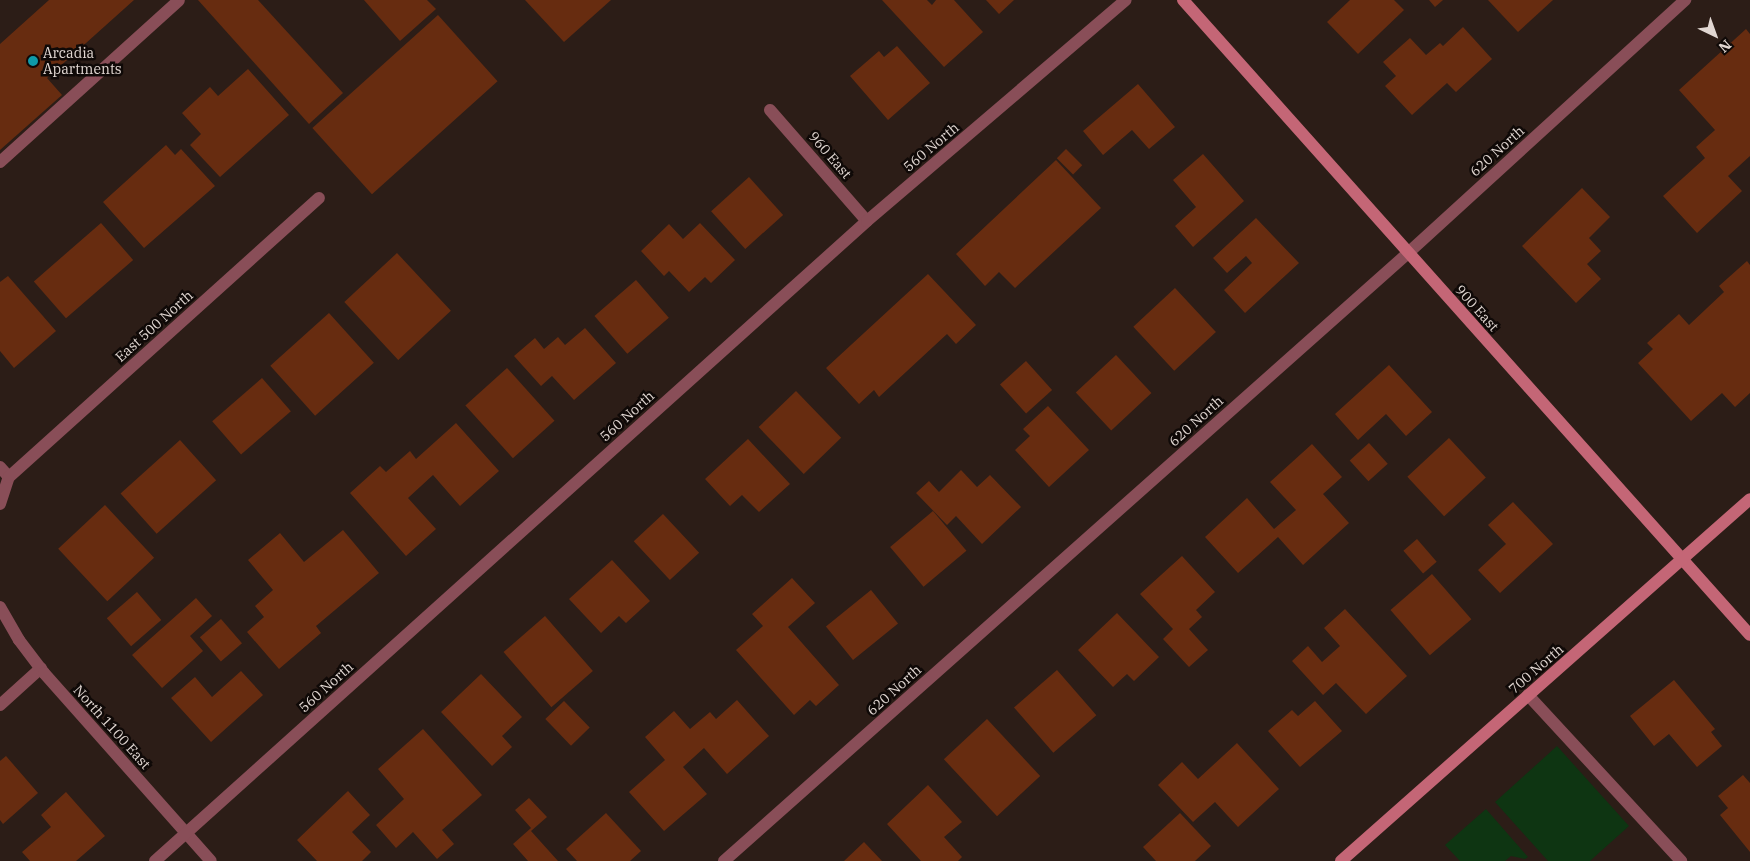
<!DOCTYPE html>
<style>
body{margin:0}
#map{position:relative;width:1750px;height:861px;overflow:hidden;background:#2c1d17;font-family:"IBM Plex Serif",serif}
div>[style]{position:absolute}
.green>*{inset:0;background:#0e3512}
.building>*{inset:0;background:#672c10;transform-origin:0 0}
.lane>*{height:12px;margin:-6px;padding:0 6px;transform-origin:6px;border-radius:6px;background:#894e58}
.street>*{height:12px;margin:-6px;padding:0 6px;transform-origin:6px;border-radius:6px;background:#894e58}
.secondary>*{height:12px;margin:-6px;padding:0 6px;transform-origin:6px;border-radius:6px;background:#c46676}
.dots>*{width:14px;height:14px;translate:-50% -50%;box-sizing:border-box;border:2px solid #0f0907;border-radius:50%}
span{translate:-50% -50%;white-space:nowrap;text-align:center;line-height:1.15;-webkit-text-stroke:5px #0f0907;paint-order:stroke}
.poi-label{font-size:14px;color:#e1d7d2}
.left{translate:0 -50%;text-align:left}
.street-label{font-size:14px;color:#e1d7d2}
.north{position:absolute;left:1690px;top:10px;width:50px;height:50px;-webkit-text-stroke:4px #0f0907;paint-order:stroke;rotate:138deg;font-size:14px;font-weight:700;line-height:20px;text-align:center;color:#e1d7d2}
.north::after{content:'';display:block;margin:auto;width:18px;height:22px;background:#e1d7d2;clip-path:polygon(50% 0,100% 100%,50% 72%,0 100%)}
</style>
<div id="map">
<div class="green">
<div style="clip-path:polygon(1557px 746px,1629px 826px,1590px 861px,1548px 861px,1495px 802px)"></div>
<div style="clip-path:polygon(1486px 809px,1528px 857px,1525px 859px,1511px 856px,1505px 861px,1460px 861px,1445px 845px)"></div>
</div>
<div class="building">
<div style="clip-path:polygon(49px 0,134px 0,47px 78px,62px 95px,0 150px,0 44px)"></div>
<div style="clip-path:polygon(198px 0,258px 0,343px 93px,309px 124px)"></div>
<div style="clip-path:polygon(364px 0,427px 0,436px 9px,400px 41px)"></div>
<div style="clip-path:polygon(525px 0,611px 0,564px 42px)"></div>
<div style="clip-path:polygon(882px 0,927px 0,932px 5px,936px 0,954px 0,983px 32px,944px 67px)"></div>
<div style="clip-path:polygon(986px 0,1014px 0,999px 14px)"></div>
<div style="clip-path:polygon(1350px 0,1394px 0,1404px 10px,1358px 54px,1327px 22px)"></div>
<div style="clip-path:polygon(1429px 0,1443px 0,1435px 7px)"></div>
<div style="clip-path:polygon(1488px 0,1553px 0,1518px 32px)"></div>
<div style="left:438px;top:15px;width:89px;height:169px;rotate:48deg"></div>
<div style="clip-path:polygon(1463px 27px,1492px 59px,1456px 92px,1447px 83px,1412px 115px,1385px 86px,1396px 76px,1383px 62px,1410px 38px,1426px 55px,1440px 43px,1443px 46px)"></div>
<div style="clip-path:polygon(1746px 29px,1750px 34px,1750px 156px,1728px 176px,1742px 191px,1697px 233px,1663px 196px,1705px 158px,1696px 147px,1715px 130px,1679px 90px)"></div>
<div style="clip-path:polygon(897px 46px,930px 83px,888px 120px,850px 76px,879px 51px,884px 57px)"></div>
<div style="clip-path:polygon(248px 69px,289px 115px,220px 177px,190px 145px,201px 134px,182px 113px,210px 87px,218px 96px)"></div>
<div style="clip-path:polygon(1138px 84px,1175px 127px,1149px 149px,1132px 130px,1103px 155px,1083px 131px)"></div>
<div style="clip-path:polygon(166px 145px,175px 155px,181px 149px,215px 186px,144px 248px,103px 202px)"></div>
<div style="left:1066px;top:149px;width:23px;height:13px;rotate:45deg"></div>
<div style="clip-path:polygon(1203px 154px,1244px 201px,1193px 247px,1175px 226px,1196px 207px,1173px 180px)"></div>
<div style="clip-path:polygon(1056px 160px,1101px 208px,1015px 288px,999px 272px,985px 286px,956px 254px)"></div>
<div style="left:749px;top:177px;width:51px;height:51px;rotate:48deg"></div>
<div style="clip-path:polygon(1582px 188px,1610px 217px,1589px 238px,1601px 251px,1587px 264px,1601px 279px,1576px 303px,1522px 246px)"></div>
<div style="clip-path:polygon(1256px 218px,1299px 263px,1245px 313px,1224px 290px,1252px 263px,1246px 256px,1227px 273px,1213px 258px)"></div>
<div style="left:101px;top:223px;width:49px;height:89px;rotate:49deg"></div>
<div style="clip-path:polygon(700px 223px,735px 260px,711px 283px,705px 277px,689px 292px,669px 271px,664px 276px,641px 251px,669px 224px,683px 239px)"></div>
<div style="left:397px;top:253px;width:79px;height:72px;rotate:47deg"></div>
<div style="clip-path:polygon(1747px 261px,1750px 265px,1750px 393px,1735px 407px,1722px 393px,1691px 421px,1638px 363px,1653px 349px,1647px 343px,1679px 314px,1689px 325px,1724px 292px,1719px 286px)"></div>
<div style="clip-path:polygon(928px 274px,976px 325px,956px 344px,947px 334px,879px 397px,874px 390px,859px 404px,826px 368px)"></div>
<div style="clip-path:polygon(8px 276px,56px 331px,14px 368px,0 351px,0 282px)"></div>
<div style="left:636px;top:280px;width:50px;height:55px;rotate:49deg"></div>
<div style="left:1175px;top:288px;width:60px;height:57px;rotate:47deg"></div>
<div style="left:329px;top:313px;width:67px;height:79px;rotate:48deg"></div>
<div style="clip-path:polygon(585px 328px,616px 363px,574px 400px,552px 376px,541px 386px,514px 356px,535px 338px,544px 349px,558px 337px,565px 345px)"></div>
<div style="left:1116px;top:355px;width:52px;height:55px;rotate:47deg"></div>
<div style="left:1026px;top:361px;width:39px;height:35px;rotate:48deg"></div>
<div style="clip-path:polygon(1389px 365px,1432px 412px,1406px 436px,1386px 414px,1358px 440px,1335px 414px)"></div>
<div style="left:507px;top:368px;width:71px;height:56px;rotate:48deg"></div>
<div style="left:262px;top:378px;width:44px;height:66px;rotate:49deg"></div>
<div style="left:796px;top:391px;width:65px;height:52px;rotate:46deg"></div>
<div style="clip-path:polygon(1048px 406px,1089px 450px,1049px 487px,1015px 450px,1030px 436px,1023px 429px)"></div>
<div style="clip-path:polygon(456px 423px,499px 471px,460px 506px,433px 475px,408px 498px,436px 529px,406px 556px,350px 493px,380px 466px,386px 472px,410px 451px,416px 459px)"></div>
<div style="left:1449px;top:438px;width:54px;height:57px;rotate:47deg"></div>
<div style="clip-path:polygon(748px 439px,790px 484px,759px 512px,742px 495px,730px 506px,705px 479px)"></div>
<div style="left:180px;top:440px;width:54px;height:80px;rotate:48deg"></div>
<div style="left:1369px;top:443px;width:28px;height:26px;rotate:48deg"></div>
<div style="clip-path:polygon(1312px 444px,1342px 477px,1323px 494px,1349px 523px,1303px 565px,1278px 537px,1238px 573px,1205px 537px,1247px 498px,1274px 529px,1296px 510px,1270px 482px)"></div>
<div style="clip-path:polygon(961px 470px,977px 487px,990px 475px,1021px 507px,982px 544px,956px 516px,947px 525px,916px 493px,929px 481px,939px 492px)"></div>
<div style="clip-path:polygon(1513px 502px,1553px 544px,1500px 593px,1478px 570px,1506px 544px,1488px 525px)"></div>
<div style="left:105px;top:505px;width:72px;height:64px;rotate:47deg"></div>
<div style="left:933px;top:511px;width:52px;height:56px;rotate:50deg"></div>
<div style="left:663px;top:514px;width:53px;height:40px;rotate:47deg"></div>
<div style="clip-path:polygon(343px 530px,379px 573px,316px 626px,321px 633px,279px 669px,247px 632px,264px 617px,255px 606px,273px 590px,248px 560px,280px 533px,304px 562px)"></div>
<div style="left:1417px;top:539px;width:30px;height:18px;rotate:49deg"></div>
<div style="clip-path:polygon(1182px 556px,1215px 592px,1196px 610px,1202px 617px,1189px 629px,1208px 650px,1189px 667px,1163px 639px,1173px 629px,1140px 594px)"></div>
<div style="clip-path:polygon(612px 560px,650px 601px,626px 623px,619px 616px,601px 633px,569px 599px)"></div>
<div style="left:1432px;top:574px;width:60px;height:55px;rotate:49deg"></div>
<div style="clip-path:polygon(792px 578px,815px 603px,788px 627px,839px 685px,816px 706px,810px 700px,794px 715px,736px 650px,763px 626px,752px 614px)"></div>
<div style="left:871px;top:590px;width:43px;height:58px;rotate:51deg"></div>
<div style="left:137px;top:592px;width:37px;height:40px;rotate:49deg"></div>
<div style="clip-path:polygon(196px 598px,212px 616px,190px 636px,203px 651px,162px 688px,132px 655px)"></div>
<div style="clip-path:polygon(1345px 609px,1407px 676px,1366px 714px,1336px 683px,1323px 695px,1292px 661px,1308px 646px,1322px 662px,1340px 646px,1324px 628px)"></div>
<div style="clip-path:polygon(1117px 613px,1159px 657px,1134px 681px,1127px 674px,1113px 687px,1078px 650px)"></div>
<div style="left:545px;top:616px;width:73px;height:55px;rotate:49deg"></div>
<div style="left:221px;top:619px;width:32px;height:28px;rotate:49deg"></div>
<div style="left:1057px;top:670px;width:60px;height:57px;rotate:49deg"></div>
<div style="clip-path:polygon(241px 671px,263px 695px,211px 742px,171px 698px,195px 677px,212px 697px)"></div>
<div style="clip-path:polygon(481px 674px,522px 717px,502px 736px,512px 747px,492px 766px,441px 712px)"></div>
<div style="clip-path:polygon(1674px 680px,1715px 729px,1711px 732px,1722px 746px,1697px 767px,1669px 734px,1654px 746px,1630px 716px)"></div>
<div style="clip-path:polygon(737px 700px,769px 736px,727px 774px,704px 748px,683px 767px,707px 794px,664px 831px,629px 792px,665px 760px,645px 737px,674px 711px,690px 729px,710px 712px,716px 719px)"></div>
<div style="left:564px;top:701px;width:37px;height:26px;rotate:46deg"></div>
<div style="clip-path:polygon(1315px 701px,1342px 731px,1300px 767px,1268px 731px,1292px 710px,1298px 716px)"></div>
<div style="left:987px;top:719px;width:78px;height:59px;rotate:47deg"></div>
<div style="clip-path:polygon(423px 729px,482px 795px,442px 830px,454px 844px,437px 859px,413px 832px,396px 848px,376px 825px,404px 799px,378px 769px)"></div>
<div style="clip-path:polygon(1237px 743px,1279px 789px,1238px 827px,1215px 802px,1193px 822px,1158px 785px,1182px 762px,1198px 779px)"></div>
<div style="clip-path:polygon(6px 756px,38px 793px,3px 824px,0 820px,0 761px)"></div>
<div style="clip-path:polygon(1743px 775px,1750px 783px,1750px 852px,1720px 815px,1728px 808px,1718px 796px)"></div>
<div style="clip-path:polygon(928px 785px,962px 822px,944px 837px,962px 857px,958px 861px,921px 861px,887px 824px)"></div>
<div style="clip-path:polygon(348px 791px,370px 815px,352px 832px,371px 852px,362px 861px,317px 861px,297px 840px)"></div>
<div style="clip-path:polygon(66px 792px,105px 836px,76px 861px,30px 861px,22px 852px,51px 827px,41px 815px)"></div>
<div style="clip-path:polygon(529px 798px,547px 817px,531px 831px,558px 861px,528px 861px,513px 844px,531px 828px,515px 810px)"></div>
<div style="clip-path:polygon(606px 813px,641px 851px,630px 861px,577px 861px,566px 849px)"></div>
<div style="clip-path:polygon(1180px 813px,1211px 846px,1195px 861px,1156px 861px,1143px 847px)"></div>
<div style="clip-path:polygon(864px 842px,882px 861px,844px 861px)"></div>
</div>
<div class="lane">
<div style="left:0;top:162px;width:241px;rotate:-42.1deg"></div>
<div style="left:1528px;top:695px;width:226px;rotate:47.3deg"></div>
<div style="left:0;top:705px;width:55px;rotate:-42.1deg"></div>
</div>
<div class="street">
<div style="left:770px;top:110px;width:147px;rotate:48.9deg"></div>
<div style="left:0;top:467px;width:13px;rotate:48deg"></div>
<div style="left:0;top:504px;width:28px;rotate:-72deg"></div>
<div style="left:9px;top:477px;width:417px;rotate:-42deg"></div>
<div style="left:0;top:607px;width:38px;rotate:60deg"></div>
<div style="left:19px;top:640px;width:41px;rotate:52.9deg"></div>
<div style="left:44px;top:673px;width:251px;rotate:48.4deg"></div>
<div style="left:155px;top:861px;width:957px;rotate:-41.95deg"></div>
<div style="left:867px;top:221px;width:340px;rotate:-40.5deg"></div>
<div style="left:724px;top:861px;width:914px;rotate:-41.63deg"></div>
<div style="left:1407px;top:254px;width:377px;rotate:-42.4deg"></div>
</div>
<div class="secondary">
<div style="left:1183px;top:0;width:851px;rotate:48.24deg"></div>
<div style="left:1341px;top:861px;width:546px;rotate:-41.51deg"></div>
</div>
<div class="dots">
<div style="left:33px;top:61px;background:#0f9aa8"></div>
</div>
<div class="poi-label">
<span class="left" style="left:43px;top:61px">Arcadia<br>Apartments</span>
</div>
<div class="street-label">
<span style="left:931px;top:147px;rotate:-40deg">560 North</span>
<span style="left:1497px;top:151px;rotate:-42deg">620 North</span>
<span style="left:830px;top:155px;rotate:49deg">960 East</span>
<span style="left:1477px;top:308px;rotate:48deg">900 East</span>
<span style="left:154px;top:326px;rotate:-42deg">East 500 North</span>
<span style="left:627px;top:416px;rotate:-42deg">560 North</span>
<span style="left:1196px;top:421px;rotate:-42deg">620 North</span>
<span style="left:1536px;top:669px;rotate:-41deg">700 North</span>
<span style="left:326px;top:687px;rotate:-42deg">560 North</span>
<span style="left:894px;top:690px;rotate:-42deg">620 North</span>
<span style="left:112px;top:727px;rotate:48deg">North 1100 East</span>
</div>
<div class="north">N</div>
</div>
